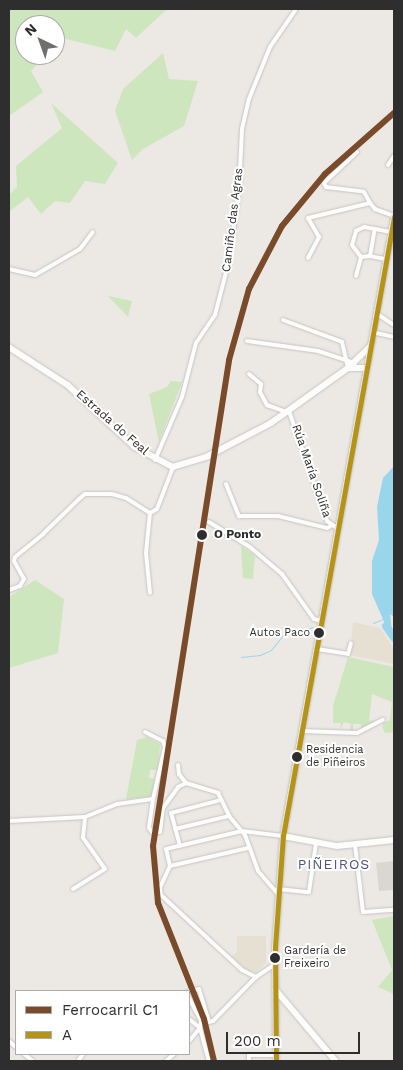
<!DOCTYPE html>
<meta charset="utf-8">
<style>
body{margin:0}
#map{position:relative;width:403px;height:1070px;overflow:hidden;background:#ece8e4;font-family:"Work Sans",sans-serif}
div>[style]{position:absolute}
.education>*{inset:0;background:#e6e0d3}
.green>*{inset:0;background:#cee6be}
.plaza>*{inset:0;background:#dad6d2}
.water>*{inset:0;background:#99d6ec}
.stream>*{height:1px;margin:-0.5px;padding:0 0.5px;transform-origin:0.5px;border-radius:0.5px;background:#99d6ec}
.river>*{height:8px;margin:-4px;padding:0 4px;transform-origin:4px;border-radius:4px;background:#99d6ec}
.roads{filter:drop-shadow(0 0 1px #c5c4c5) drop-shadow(0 0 1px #c5c4c5)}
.street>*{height:4px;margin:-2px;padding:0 2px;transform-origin:2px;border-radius:2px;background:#fcfcfb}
.secondary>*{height:5.5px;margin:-2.75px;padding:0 2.75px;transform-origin:2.75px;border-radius:2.75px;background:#fcfcfb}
.primary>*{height:6px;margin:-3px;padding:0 3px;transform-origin:3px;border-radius:3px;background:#e8e4d6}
.bus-1>*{height:5px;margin:-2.5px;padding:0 2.5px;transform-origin:2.5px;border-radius:2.5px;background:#b59317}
.rail-1>*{height:6px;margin:-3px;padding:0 3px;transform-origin:3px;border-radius:3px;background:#7a4b2a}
.dots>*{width:14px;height:14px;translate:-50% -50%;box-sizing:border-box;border:2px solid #fff;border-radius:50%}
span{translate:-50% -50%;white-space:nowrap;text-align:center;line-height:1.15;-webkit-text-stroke:4px #fff;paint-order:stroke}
.bus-label{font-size:11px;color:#2e2e2e}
.right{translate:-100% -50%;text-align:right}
.left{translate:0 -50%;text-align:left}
.street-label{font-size:12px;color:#2e2e2e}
.stop-label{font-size:12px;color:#2e2e2e;font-weight:700}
.neighbourhood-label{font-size:14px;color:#4d5680;letter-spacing:1px}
.frame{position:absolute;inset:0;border:10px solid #2e2e2e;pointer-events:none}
.legend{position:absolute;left:15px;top:990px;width:175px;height:65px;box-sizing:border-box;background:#fff;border:1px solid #ababab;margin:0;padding:6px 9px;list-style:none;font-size:15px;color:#2e2e2e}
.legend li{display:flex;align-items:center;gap:10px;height:25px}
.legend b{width:25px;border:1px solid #ababab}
.north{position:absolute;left:15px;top:15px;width:50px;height:50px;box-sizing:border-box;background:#fff;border:1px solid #ababab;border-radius:50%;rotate:318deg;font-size:14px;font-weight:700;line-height:20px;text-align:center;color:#2e2e2e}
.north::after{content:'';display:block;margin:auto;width:18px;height:22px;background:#706f6e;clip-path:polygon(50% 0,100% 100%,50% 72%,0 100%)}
.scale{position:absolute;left:226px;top:1032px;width:134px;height:22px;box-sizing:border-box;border:2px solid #2e2e2e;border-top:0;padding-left:6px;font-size:15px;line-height:18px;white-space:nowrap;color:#2e2e2e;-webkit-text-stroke:4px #fff;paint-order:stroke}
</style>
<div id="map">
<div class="education">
<div style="clip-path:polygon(353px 622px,380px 628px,394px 649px,394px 664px,350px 655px)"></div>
<div style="clip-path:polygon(237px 936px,266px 936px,266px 963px,256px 972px,247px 971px,232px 956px,237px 952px)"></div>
</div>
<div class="green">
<div style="clip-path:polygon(9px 9px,167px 9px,136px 38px,126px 29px,115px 51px,62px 38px,55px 45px,55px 25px,25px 25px,25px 55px,46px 55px,31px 71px,43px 92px,9px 116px)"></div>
<div style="clip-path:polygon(163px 53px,169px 79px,198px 81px,184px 126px,143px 149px,132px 160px,115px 111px,123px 89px)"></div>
<div style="clip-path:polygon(51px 103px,118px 163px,105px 184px,85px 181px,70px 203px,55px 201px,41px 214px,28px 197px,9px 212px,9px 195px,17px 187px,16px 166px,62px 128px)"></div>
<div style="clip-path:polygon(108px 296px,132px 301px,128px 317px)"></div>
<div style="clip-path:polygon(171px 381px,182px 382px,159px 442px,149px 394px,167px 387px)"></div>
<div style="clip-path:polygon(241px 546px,255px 555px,253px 579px,243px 578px)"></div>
<div style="clip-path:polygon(35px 580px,64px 599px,58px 653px,9px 668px,9px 597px)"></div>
<div style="clip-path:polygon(348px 657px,394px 667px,394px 732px,385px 733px,383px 729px,383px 723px,390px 720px,392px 702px,372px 694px,369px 721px,376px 720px,361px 730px,361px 724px,353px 724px,353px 731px,350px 730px,351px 724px,344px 722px,340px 730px,341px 723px,333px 723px,333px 706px)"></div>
<div style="clip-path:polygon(147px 737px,160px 744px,158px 770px,150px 770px,149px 778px,156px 779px,154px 797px,126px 799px,137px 740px)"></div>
<div style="clip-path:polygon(394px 916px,394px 994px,378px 987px,392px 970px,372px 920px)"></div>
</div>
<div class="plaza">
<div style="clip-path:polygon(394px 861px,394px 890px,379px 891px,376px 863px)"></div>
</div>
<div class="water">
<div style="clip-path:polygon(394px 466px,394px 617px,390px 614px,392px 632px,389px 633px,372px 594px,372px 561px,379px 540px,377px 507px,383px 478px)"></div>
</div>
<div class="stream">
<div style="left:373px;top:623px;width:11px;rotate:-22deg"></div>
<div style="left:241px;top:657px;width:19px;rotate:-6deg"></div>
<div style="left:260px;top:655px;width:12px;rotate:-24deg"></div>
<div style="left:271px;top:650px;width:19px;rotate:-51deg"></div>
<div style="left:283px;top:635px;width:31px;rotate:-15deg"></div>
</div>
<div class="river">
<div style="left:386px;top:626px;width:14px;rotate:56deg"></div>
</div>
<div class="roads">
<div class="street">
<div style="left:357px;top:152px;width:45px;rotate:136.8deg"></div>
<div style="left:324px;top:183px;width:4px;rotate:63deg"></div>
<div style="left:326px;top:187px;width:38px;rotate:7deg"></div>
<div style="left:364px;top:192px;width:13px;rotate:61deg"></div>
<div style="left:388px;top:165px;width:11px;rotate:-56deg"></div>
<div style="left:361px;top:257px;width:15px;rotate:-127deg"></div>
<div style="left:352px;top:245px;width:15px;rotate:-74deg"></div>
<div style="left:356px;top:231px;width:9px;rotate:-27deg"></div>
<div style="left:364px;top:227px;width:11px;rotate:10deg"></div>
<div style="left:308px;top:258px;width:24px;rotate:-62deg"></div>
<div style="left:319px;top:237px;width:22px;rotate:-120deg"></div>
<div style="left:308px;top:218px;width:64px;rotate:-13.6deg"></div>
<div style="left:370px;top:203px;width:8px;rotate:50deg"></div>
<div style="left:375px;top:209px;width:20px;rotate:20deg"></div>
<div style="left:385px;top:259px;width:15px;rotate:-169deg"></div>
<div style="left:370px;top:256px;width:27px;rotate:-80deg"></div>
<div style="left:375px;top:229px;width:16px;rotate:11deg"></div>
<div style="left:9px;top:269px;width:27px;rotate:13deg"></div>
<div style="left:35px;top:275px;width:52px;rotate:-30deg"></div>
<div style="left:80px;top:249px;width:21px;rotate:-53deg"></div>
<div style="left:356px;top:276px;width:20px;rotate:-75deg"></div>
<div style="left:361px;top:257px;width:9px;rotate:-6deg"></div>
<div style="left:376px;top:313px;width:22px;rotate:34deg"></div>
<div style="left:283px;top:320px;width:63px;rotate:20.4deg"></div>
<div style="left:342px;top:342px;width:27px;rotate:77deg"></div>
<div style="left:372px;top:332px;width:23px;rotate:13deg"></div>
<div style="left:247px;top:341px;width:72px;rotate:8deg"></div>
<div style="left:318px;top:351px;width:39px;rotate:18deg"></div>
<div style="left:249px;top:374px;width:16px;rotate:40deg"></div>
<div style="left:261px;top:384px;width:8px;rotate:97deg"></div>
<div style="left:260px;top:392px;width:15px;rotate:62deg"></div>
<div style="left:267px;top:405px;width:20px;rotate:20deg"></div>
<div style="left:289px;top:411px;width:116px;rotate:70.9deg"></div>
<div style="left:327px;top:521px;width:12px;rotate:35deg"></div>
<div style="left:155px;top:460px;width:69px;rotate:-66.8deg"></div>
<div style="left:182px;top:397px;width:56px;rotate:-75.5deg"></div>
<div style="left:196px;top:343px;width:34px;rotate:-56deg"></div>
<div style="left:215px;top:315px;width:56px;rotate:-75.5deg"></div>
<div style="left:229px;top:261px;width:73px;rotate:-82.1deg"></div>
<div style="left:239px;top:189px;width:60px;rotate:-87.1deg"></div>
<div style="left:242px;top:129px;width:31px;rotate:-77deg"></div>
<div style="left:249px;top:99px;width:56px;rotate:-68deg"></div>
<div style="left:270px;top:47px;width:46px;rotate:-55.6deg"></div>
<div style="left:226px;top:484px;width:35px;rotate:68deg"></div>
<div style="left:239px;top:516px;width:39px"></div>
<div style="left:278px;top:516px;width:50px;rotate:13.8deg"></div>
<div style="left:327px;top:528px;width:4px;rotate:-27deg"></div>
<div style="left:150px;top:513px;width:40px;rotate:95.7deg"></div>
<div style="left:146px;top:553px;width:40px;rotate:84.3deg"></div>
<div style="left:209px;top:522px;width:48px;rotate:31.4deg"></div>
<div style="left:250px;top:547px;width:42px;rotate:40.2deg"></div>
<div style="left:282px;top:574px;width:55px;rotate:54.6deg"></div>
<div style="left:314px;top:619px;width:7px;rotate:16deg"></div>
<div style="left:9px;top:590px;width:12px;rotate:-20deg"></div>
<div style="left:20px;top:586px;width:8px;rotate:-60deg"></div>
<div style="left:24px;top:579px;width:21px;rotate:-119deg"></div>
<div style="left:14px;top:561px;width:4px;rotate:-76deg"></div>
<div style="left:15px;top:557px;width:36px;rotate:-39deg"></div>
<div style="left:43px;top:534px;width:50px;rotate:-44.2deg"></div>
<div style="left:79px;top:499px;width:8px;rotate:-40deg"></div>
<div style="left:85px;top:494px;width:27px"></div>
<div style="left:112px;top:494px;width:15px;rotate:16deg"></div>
<div style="left:126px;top:498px;width:28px;rotate:32deg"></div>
<div style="left:150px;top:513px;width:8px;rotate:-30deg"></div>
<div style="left:157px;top:509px;width:45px;rotate:-69.1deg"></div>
<div style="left:317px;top:649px;width:31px;rotate:9deg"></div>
<div style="left:348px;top:654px;width:11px;rotate:-75deg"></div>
<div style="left:302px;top:731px;width:55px;rotate:2.1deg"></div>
<div style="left:357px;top:733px;width:29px;rotate:-27deg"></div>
<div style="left:145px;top:732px;width:20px;rotate:27deg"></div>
<div style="left:163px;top:741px;width:6px;rotate:72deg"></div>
<div style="left:165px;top:747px;width:53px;rotate:103deg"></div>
<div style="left:178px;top:765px;width:9px;rotate:84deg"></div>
<div style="left:179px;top:774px;width:11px;rotate:52deg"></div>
<div style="left:153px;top:799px;width:29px;rotate:98deg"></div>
<div style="left:149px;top:828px;width:5px;rotate:53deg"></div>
<div style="left:152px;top:832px;width:8px"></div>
<div style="left:160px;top:832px;width:24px;rotate:-83deg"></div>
<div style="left:163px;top:808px;width:26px;rotate:-54deg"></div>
<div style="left:178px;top:787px;width:9px;rotate:-27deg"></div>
<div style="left:186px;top:783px;width:34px;rotate:17deg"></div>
<div style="left:218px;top:793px;width:25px;rotate:64deg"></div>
<div style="left:229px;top:816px;width:25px;rotate:50deg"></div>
<div style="left:245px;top:835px;width:38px;rotate:70deg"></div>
<div style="left:258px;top:871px;width:29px;rotate:49deg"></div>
<div style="left:9px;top:821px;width:76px;rotate:-3deg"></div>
<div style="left:85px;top:817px;width:35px;rotate:-22deg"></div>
<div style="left:117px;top:804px;width:36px;rotate:-8deg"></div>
<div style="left:175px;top:829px;width:56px;rotate:-13.5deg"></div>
<div style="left:355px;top:845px;width:67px;rotate:83.2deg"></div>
<div style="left:363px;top:912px;width:31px;rotate:-4deg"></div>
<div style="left:180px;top:846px;width:34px;rotate:-105deg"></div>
<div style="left:171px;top:813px;width:52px;rotate:-14.6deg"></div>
<div style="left:248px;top:848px;width:80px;rotate:167deg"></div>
<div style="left:170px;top:866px;width:17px;rotate:-103deg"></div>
<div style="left:166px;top:849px;width:78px;rotate:-13.3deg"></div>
<div style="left:242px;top:831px;width:41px;rotate:7deg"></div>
<div style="left:170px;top:866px;width:23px;rotate:115deg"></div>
<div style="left:160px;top:887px;width:8px;rotate:83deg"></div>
<div style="left:161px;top:895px;width:110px;rotate:42.8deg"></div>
<div style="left:242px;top:970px;width:16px;rotate:27deg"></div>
<div style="left:73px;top:889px;width:38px;rotate:-32deg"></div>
<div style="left:105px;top:869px;width:39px;rotate:-125deg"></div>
<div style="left:83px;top:837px;width:20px;rotate:-84deg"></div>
<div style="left:278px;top:889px;width:31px;rotate:6deg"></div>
<div style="left:309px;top:892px;width:49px;rotate:-81.9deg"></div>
<div style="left:189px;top:991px;width:10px;rotate:-11deg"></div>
<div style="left:199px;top:989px;width:34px;rotate:73deg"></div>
<div style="left:209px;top:1022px;width:4px;rotate:-14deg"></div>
<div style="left:213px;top:1021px;width:62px;rotate:-45.7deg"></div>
<div style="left:256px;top:977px;width:23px;rotate:-34deg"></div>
<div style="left:189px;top:998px;width:26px;rotate:62deg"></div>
<div style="left:201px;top:1021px;width:7px;rotate:98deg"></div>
<div style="left:200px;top:1028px;width:17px;rotate:130deg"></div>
<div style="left:189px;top:1019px;width:14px;rotate:39deg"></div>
<div style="left:200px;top:1028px;width:34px;rotate:75deg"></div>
<div style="left:9px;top:1041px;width:9px;rotate:41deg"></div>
<div style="left:24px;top:1054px;width:11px;rotate:38deg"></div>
<div style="left:78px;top:1061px;width:9px;rotate:-54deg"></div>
<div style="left:166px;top:1061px;width:11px;rotate:-41deg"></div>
<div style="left:249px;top:1061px;width:6px;rotate:-90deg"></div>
<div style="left:249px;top:1055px;width:27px"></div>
</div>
<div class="secondary">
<div style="left:9px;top:347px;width:70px;rotate:32.8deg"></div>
<div style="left:68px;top:385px;width:91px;rotate:42.8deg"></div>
<div style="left:135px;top:447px;width:43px;rotate:27.8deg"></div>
<div style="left:173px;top:467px;width:37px;rotate:-17deg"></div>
<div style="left:208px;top:456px;width:71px;rotate:-27.6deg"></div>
<div style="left:271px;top:423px;width:95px;rotate:-35.5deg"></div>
<div style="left:348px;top:368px;width:29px;rotate:-44deg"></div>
<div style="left:348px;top:368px;width:17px"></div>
<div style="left:283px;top:836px;width:55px;rotate:10.5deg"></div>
<div style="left:337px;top:846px;width:57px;rotate:-6deg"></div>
<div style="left:276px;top:990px;width:93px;rotate:49.8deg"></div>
</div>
<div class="primary">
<div style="left:276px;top:1061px;width:114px;rotate:-90.5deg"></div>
<div style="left:275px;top:947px;width:111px;rotate:-85.9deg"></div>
<div style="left:283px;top:836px;width:629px;rotate:-79.83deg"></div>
</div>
</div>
<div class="bus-1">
<div style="left:276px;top:1061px;width:114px;rotate:-90.5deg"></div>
<div style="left:275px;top:947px;width:111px;rotate:-85.9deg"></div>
<div style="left:283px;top:836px;width:629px;rotate:-79.83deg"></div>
</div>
<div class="rail-1">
<div style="left:214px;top:1061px;width:43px;rotate:-103.4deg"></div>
<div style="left:204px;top:1019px;width:125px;rotate:-111.6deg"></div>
<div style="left:158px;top:903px;width:57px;rotate:-95deg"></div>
<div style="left:153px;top:846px;width:492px;rotate:-81.1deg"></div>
<div style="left:229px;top:360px;width:74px;rotate:-74.3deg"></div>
<div style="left:249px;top:289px;width:71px;rotate:-62.4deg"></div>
<div style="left:282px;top:226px;width:67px;rotate:-50.4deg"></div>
<div style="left:325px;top:174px;width:92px;rotate:-41.5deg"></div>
</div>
<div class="dots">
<div style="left:202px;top:535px;background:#2e2e2e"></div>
<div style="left:319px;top:633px;background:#2e2e2e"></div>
<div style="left:297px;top:757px;background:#2e2e2e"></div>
<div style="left:275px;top:958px;background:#2e2e2e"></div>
</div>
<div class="bus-label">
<span class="right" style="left:310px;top:633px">Autos Paco</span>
<span class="left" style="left:306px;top:757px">Residencia<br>de Piñeiros</span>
<span class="left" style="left:284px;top:958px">Gardería de<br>Freixeiro</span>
</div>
<div class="street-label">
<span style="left:233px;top:220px;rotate:-83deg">Camiño das Agras</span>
<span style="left:112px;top:423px;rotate:41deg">Estrada do Feal</span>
<span style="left:311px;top:471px;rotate:71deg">Rúa María Soliña</span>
</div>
<div class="stop-label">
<span class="left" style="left:214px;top:535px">O Ponto</span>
</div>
<div class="neighbourhood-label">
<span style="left:334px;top:864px">PIÑEIROS</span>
</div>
<div class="frame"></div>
<ul class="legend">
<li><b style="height:6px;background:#7a4b2a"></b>Ferrocarril C1</li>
<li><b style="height:6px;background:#b59317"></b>A</li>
</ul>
<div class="north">N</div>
<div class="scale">200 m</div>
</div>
